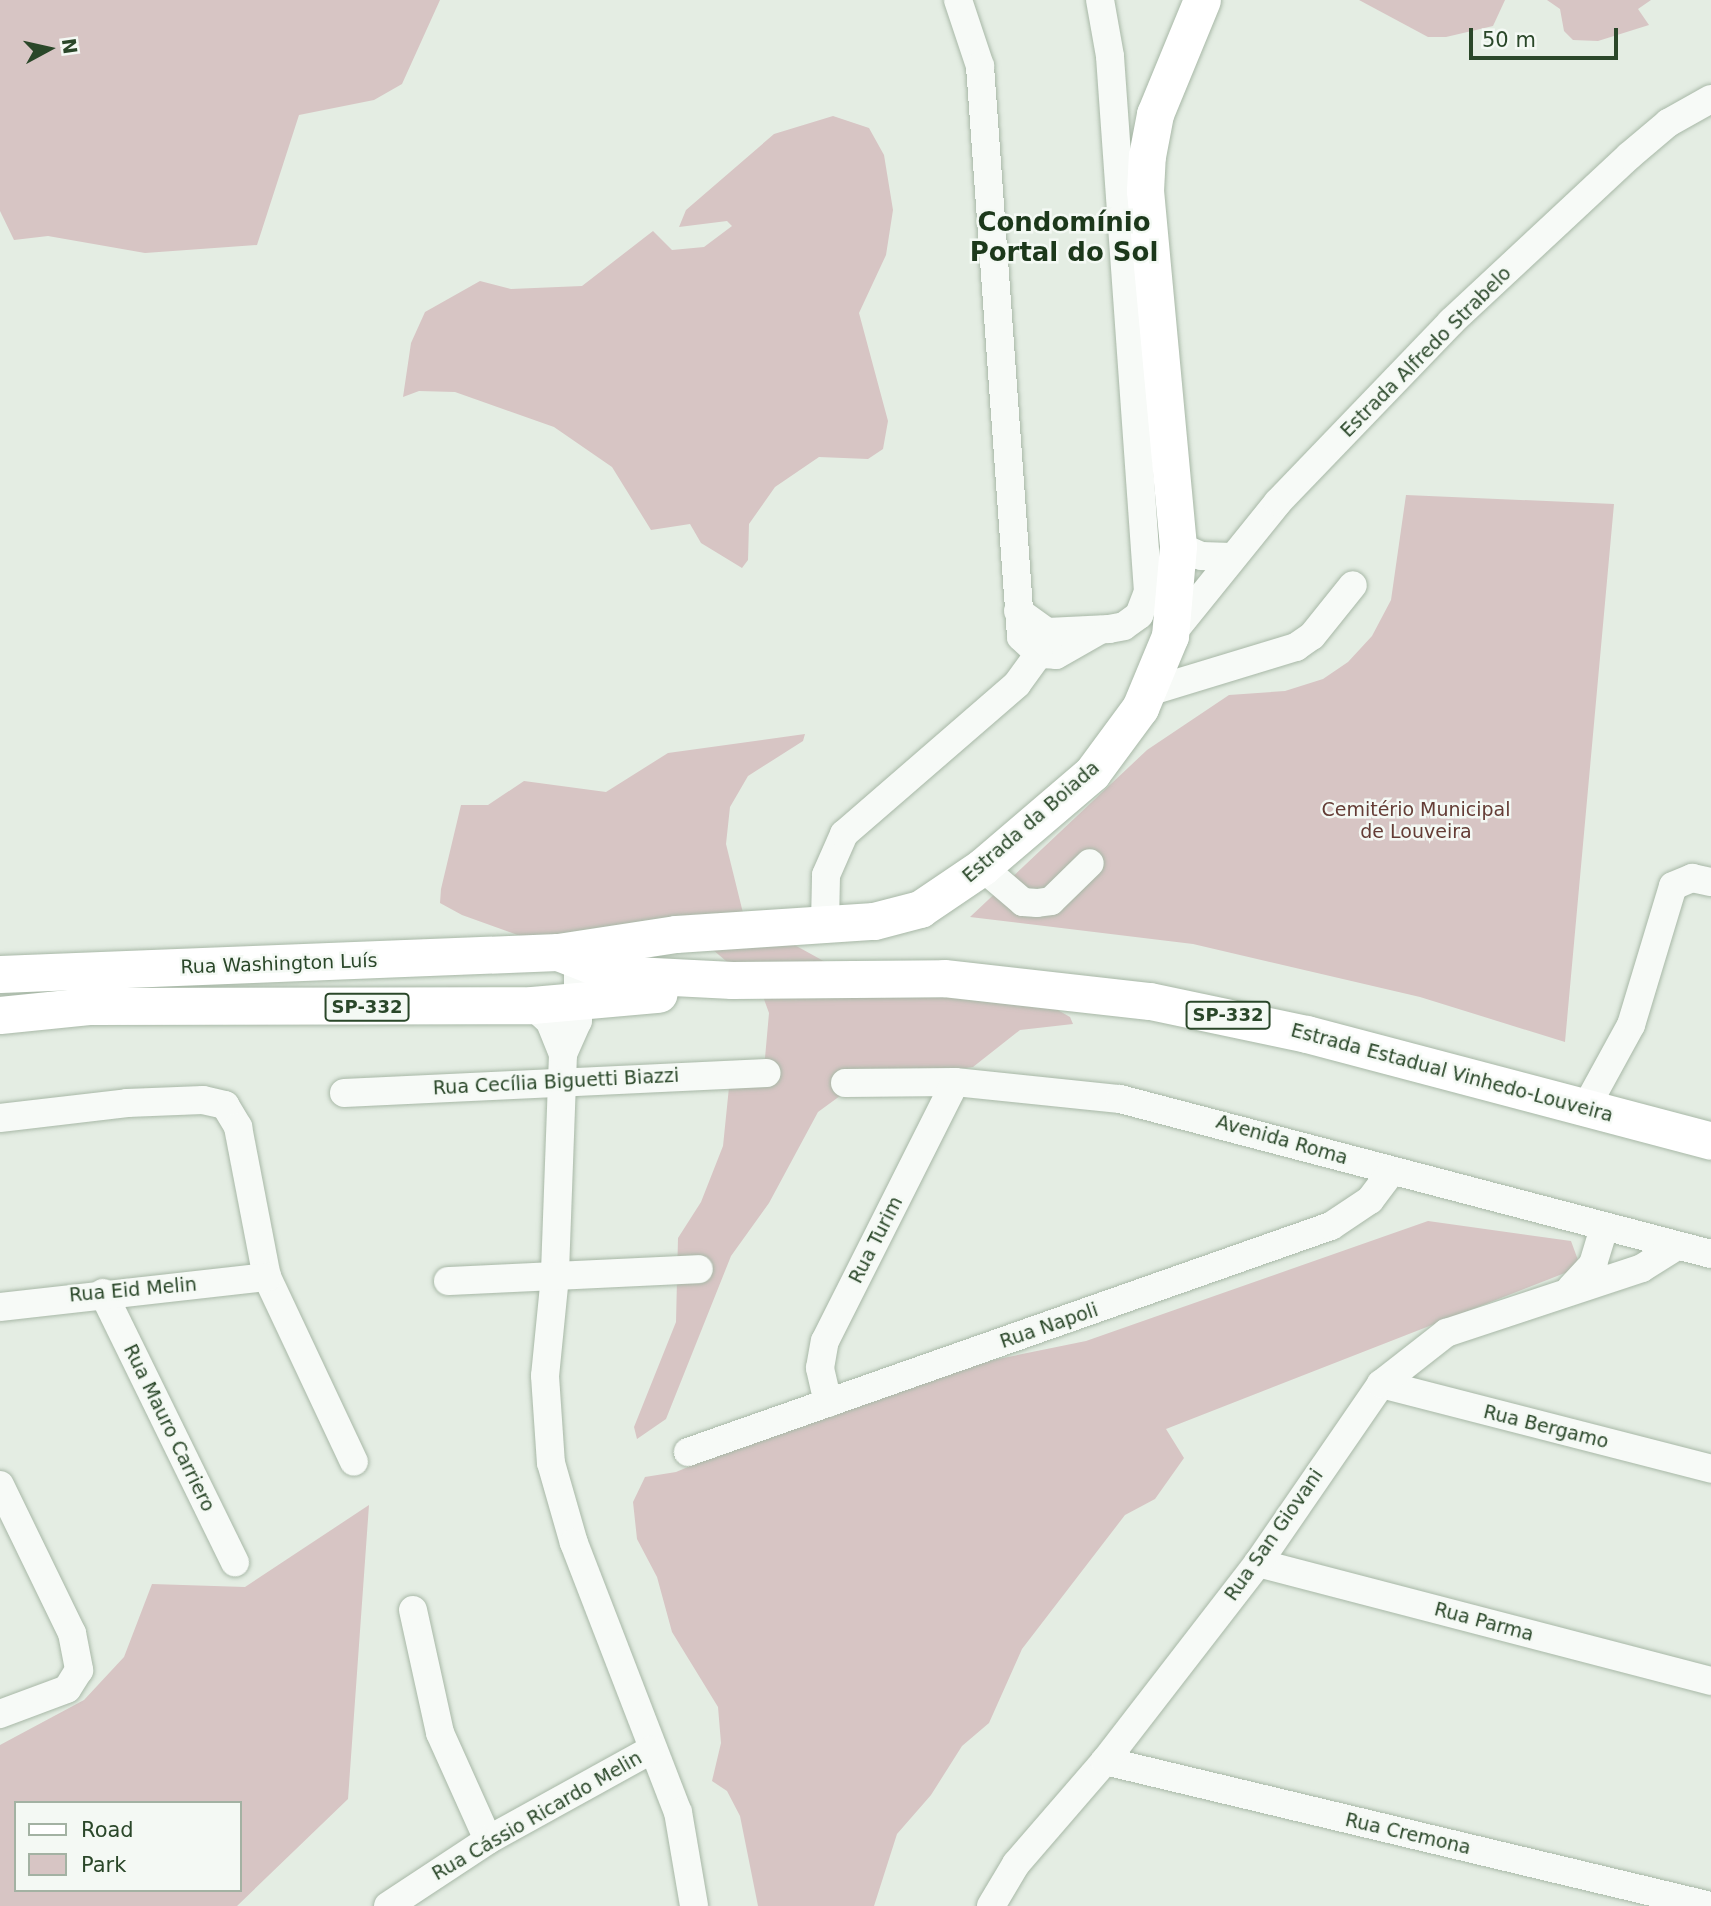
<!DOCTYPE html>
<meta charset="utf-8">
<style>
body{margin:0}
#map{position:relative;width:1711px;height:1906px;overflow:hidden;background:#e4ede3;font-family:"DejaVu Sans",sans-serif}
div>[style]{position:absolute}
.green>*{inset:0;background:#d7c5c4}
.roads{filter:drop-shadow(0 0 2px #a8b8a7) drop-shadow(0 0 2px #a8b8a7)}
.minor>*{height:28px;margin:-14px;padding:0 14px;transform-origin:14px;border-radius:14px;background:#f7faf7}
.major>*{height:37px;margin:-18.5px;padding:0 18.5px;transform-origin:18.5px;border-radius:18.5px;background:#fff}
span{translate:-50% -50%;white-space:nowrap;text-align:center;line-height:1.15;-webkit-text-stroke:5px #f4f9f4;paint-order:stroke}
.shield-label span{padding:2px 5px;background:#f4f9f4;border:2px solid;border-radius:5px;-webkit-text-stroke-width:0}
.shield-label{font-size:18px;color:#2a4729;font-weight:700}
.street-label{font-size:19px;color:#2a4729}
.park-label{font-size:19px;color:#643c35}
.district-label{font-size:26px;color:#1c381b;font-weight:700}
.legend{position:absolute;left:14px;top:1801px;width:228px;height:91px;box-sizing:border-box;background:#f4f9f4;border:2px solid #a3b2a3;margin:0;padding:9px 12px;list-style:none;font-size:21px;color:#2a4729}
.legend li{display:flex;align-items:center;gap:14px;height:35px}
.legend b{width:35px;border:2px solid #a3b2a3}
.north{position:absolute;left:14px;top:14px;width:70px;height:70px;-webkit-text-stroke:5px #f4f9f4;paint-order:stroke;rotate:82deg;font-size:19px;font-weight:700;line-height:28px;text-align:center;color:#2a4729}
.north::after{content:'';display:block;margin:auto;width:24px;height:32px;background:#2a4729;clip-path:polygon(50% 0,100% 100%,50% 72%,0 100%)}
.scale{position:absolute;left:1469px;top:28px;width:149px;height:32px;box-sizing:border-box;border:4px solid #2a4729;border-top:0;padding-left:9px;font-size:21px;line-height:24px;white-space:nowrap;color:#2a4729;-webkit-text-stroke:5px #f4f9f4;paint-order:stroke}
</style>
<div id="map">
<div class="green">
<div style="clip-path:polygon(0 0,440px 0,402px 84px,374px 100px,299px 115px,257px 245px,145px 253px,48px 236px,14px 240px,0 211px)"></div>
<div style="clip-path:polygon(1359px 0,1505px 0,1493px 26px,1446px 37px,1428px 37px)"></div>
<div style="clip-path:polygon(1547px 0,1651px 0,1638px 9px,1649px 25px,1598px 41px,1573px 40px,1564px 31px,1560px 9px)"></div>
<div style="clip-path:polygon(833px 116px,869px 128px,884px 155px,893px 210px,886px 255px,859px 313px,888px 421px,883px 449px,868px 459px,819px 457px,775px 487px,749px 524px,748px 560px,742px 568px,701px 543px,690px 524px,651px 530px,612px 467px,554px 427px,455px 392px,419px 391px,403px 397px,411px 343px,425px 312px,480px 281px,511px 289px,582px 286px,653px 231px,672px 250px,704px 247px,732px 226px,727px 221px,679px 227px,686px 210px,774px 134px)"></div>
<div style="clip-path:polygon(1406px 495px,1614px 504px,1565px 1042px,1420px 997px,1193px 944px,970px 917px,1147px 750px,1229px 695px,1285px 691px,1323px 679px,1348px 662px,1372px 636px,1391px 600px)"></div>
<div style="clip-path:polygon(805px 734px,803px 741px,748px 776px,730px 807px,726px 844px,744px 917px,829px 964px,1049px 1005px,1070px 1017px,1073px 1024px,1020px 1030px,973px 1067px,877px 1081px,844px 1093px,818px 1112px,769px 1203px,731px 1256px,666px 1419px,637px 1439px,634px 1427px,676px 1322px,678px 1238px,701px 1202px,723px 1146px,729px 1087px,758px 1072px,765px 1058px,769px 1013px,761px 991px,684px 925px,526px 938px,462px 915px,440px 903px,441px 889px,461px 805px,488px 805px,524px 781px,606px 792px,668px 753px)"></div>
<div style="clip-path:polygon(1428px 1221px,1571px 1241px,1578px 1260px,1570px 1271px,1166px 1429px,1184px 1458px,1155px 1499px,1125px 1515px,1022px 1649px,989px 1723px,962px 1746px,931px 1795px,897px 1834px,874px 1906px,758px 1906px,740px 1816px,727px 1791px,712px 1781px,721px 1743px,718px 1707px,672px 1632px,657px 1577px,637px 1539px,633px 1502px,645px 1477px,676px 1472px,796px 1422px,993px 1360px,1086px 1341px)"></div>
<div style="clip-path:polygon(evenodd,369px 1505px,348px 1799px,237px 1906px,0 1906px,0 1745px,84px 1700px,124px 1657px,152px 1584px,245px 1587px,369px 1505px,16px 1803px,240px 1803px,240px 1890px,16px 1890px,16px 1803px)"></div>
</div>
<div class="roads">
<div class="minor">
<div style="left:958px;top:0;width:70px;rotate:71.6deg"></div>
<div style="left:980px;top:66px;width:572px;rotate:85.89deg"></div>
<div style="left:1021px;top:637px;width:25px;rotate:43deg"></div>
<div style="left:1039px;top:654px;width:17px;rotate:3deg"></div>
<div style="left:1056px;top:655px;width:51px;rotate:-29.6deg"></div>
<div style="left:1178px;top:546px;width:25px;rotate:23deg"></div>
<div style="left:1201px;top:556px;width:31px;rotate:2deg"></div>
<div style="left:1018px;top:611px;width:36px;rotate:36deg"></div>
<div style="left:1047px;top:632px;width:62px;rotate:-2.8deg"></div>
<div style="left:1109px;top:629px;width:15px;rotate:-11deg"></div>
<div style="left:1124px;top:626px;width:19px;rotate:-36deg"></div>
<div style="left:1139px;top:615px;width:25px;rotate:-69deg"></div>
<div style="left:1148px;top:592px;width:537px;rotate:-94.06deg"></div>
<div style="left:1110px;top:56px;width:57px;rotate:-100.1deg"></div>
<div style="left:1170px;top:636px;width:172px;rotate:-51.1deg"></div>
<div style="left:1278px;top:502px;width:250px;rotate:-46.1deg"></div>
<div style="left:1451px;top:322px;width:243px;rotate:-43deg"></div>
<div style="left:1629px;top:156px;width:51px;rotate:-40.2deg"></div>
<div style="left:1668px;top:123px;width:49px;rotate:-29.2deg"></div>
<div style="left:1148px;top:692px;width:155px;rotate:-16.9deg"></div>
<div style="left:1296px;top:647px;width:19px;rotate:-35deg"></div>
<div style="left:1312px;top:636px;width:65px;rotate:-51.2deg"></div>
<div style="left:982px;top:867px;width:54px;rotate:40.5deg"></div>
<div style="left:1023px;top:902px;width:14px;rotate:4deg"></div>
<div style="left:1037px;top:903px;width:14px;rotate:-8deg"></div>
<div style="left:1051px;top:901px;width:54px;rotate:-44.3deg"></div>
<div style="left:825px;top:924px;width:49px;rotate:-88.8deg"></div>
<div style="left:826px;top:875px;width:45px;rotate:-66.3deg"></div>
<div style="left:844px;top:834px;width:229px;rotate:-40.9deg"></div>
<div style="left:1017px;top:684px;width:37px;rotate:-54deg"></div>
<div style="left:532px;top:1005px;width:25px;rotate:43deg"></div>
<div style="left:550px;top:1022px;width:35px;rotate:68deg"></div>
<div style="left:563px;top:1054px;width:222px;rotate:92.1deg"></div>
<div style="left:555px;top:1276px;width:100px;rotate:95.7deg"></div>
<div style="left:545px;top:1376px;width:87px;rotate:86.1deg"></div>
<div style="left:551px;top:1463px;width:83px;rotate:74deg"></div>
<div style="left:574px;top:1543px;width:288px;rotate:68.9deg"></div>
<div style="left:678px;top:1812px;width:95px;rotate:80.3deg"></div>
<div style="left:563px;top:1054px;width:36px;rotate:-66deg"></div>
<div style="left:578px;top:1021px;width:57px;rotate:-90deg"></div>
<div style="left:845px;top:1083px;width:110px;rotate:-0.5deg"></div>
<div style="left:955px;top:1082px;width:166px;rotate:5.9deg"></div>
<div style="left:1120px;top:1099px;width:611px;rotate:14.7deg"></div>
<div style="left:344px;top:1093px;width:423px;rotate:-2.7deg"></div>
<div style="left:1585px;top:1109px;width:96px;rotate:-61.3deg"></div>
<div style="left:1631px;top:1025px;width:145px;rotate:-73.2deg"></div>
<div style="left:1673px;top:886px;width:21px;rotate:-23deg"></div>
<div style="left:1692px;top:878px;width:19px;rotate:12deg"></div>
<div style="left:0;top:1118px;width:128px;rotate:-6.7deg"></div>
<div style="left:127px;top:1103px;width:76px;rotate:-2.3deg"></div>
<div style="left:203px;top:1100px;width:23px;rotate:13deg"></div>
<div style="left:225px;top:1105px;width:26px;rotate:59deg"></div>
<div style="left:238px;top:1127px;width:153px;rotate:79.1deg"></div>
<div style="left:267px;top:1277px;width:204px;rotate:64.8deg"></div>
<div style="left:448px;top:1281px;width:251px;rotate:-2.7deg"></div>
<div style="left:1571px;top:1288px;width:33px;rotate:-47deg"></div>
<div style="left:1593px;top:1264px;width:39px;rotate:-73deg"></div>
<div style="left:103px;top:1293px;width:300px;rotate:63.9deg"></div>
<div style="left:0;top:1307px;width:269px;rotate:-6.4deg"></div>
<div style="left:1381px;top:1384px;width:341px;rotate:14.4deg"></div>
<div style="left:828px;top:1403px;width:36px;rotate:-103deg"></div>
<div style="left:820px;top:1368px;width:27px;rotate:-80deg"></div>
<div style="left:825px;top:1341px;width:290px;rotate:-63.3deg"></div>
<div style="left:688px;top:1452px;width:682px;rotate:-19.37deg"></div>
<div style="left:1331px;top:1226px;width:47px;rotate:-33.7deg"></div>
<div style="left:1370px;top:1200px;width:36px;rotate:-53deg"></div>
<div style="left:0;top:1485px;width:165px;rotate:64.1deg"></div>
<div style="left:72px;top:1633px;width:38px;rotate:79deg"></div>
<div style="left:79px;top:1670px;width:22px;rotate:122deg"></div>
<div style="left:67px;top:1689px;width:72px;rotate:159.5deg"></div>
<div style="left:1258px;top:1563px;width:468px;rotate:14.6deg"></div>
<div style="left:413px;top:1610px;width:126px;rotate:77.6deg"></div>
<div style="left:440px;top:1733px;width:117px;rotate:65.8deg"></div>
<div style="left:1105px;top:1761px;width:623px;rotate:13.46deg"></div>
<div style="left:388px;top:1906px;width:120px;rotate:-33.4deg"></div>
<div style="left:488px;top:1840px;width:186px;rotate:-28.9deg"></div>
<div style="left:991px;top:1906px;width:49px;rotate:-59.2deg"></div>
<div style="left:1016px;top:1864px;width:136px;rotate:-49.2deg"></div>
<div style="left:1105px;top:1761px;width:250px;rotate:-52.3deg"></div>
<div style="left:1258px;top:1563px;width:217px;rotate:-55.5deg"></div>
<div style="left:1381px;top:1384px;width:83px;rotate:-38.1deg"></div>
<div style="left:1446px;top:1333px;width:206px;rotate:-18.3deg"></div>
<div style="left:1642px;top:1268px;width:41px;rotate:-32.2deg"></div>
</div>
<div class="major">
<div style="left:558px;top:952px;width:60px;rotate:21.4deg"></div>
<div style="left:614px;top:974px;width:118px;rotate:2.9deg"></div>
<div style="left:732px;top:980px;width:212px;rotate:-0.5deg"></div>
<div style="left:944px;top:978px;width:207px;rotate:6.4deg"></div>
<div style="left:1150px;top:1001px;width:160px;rotate:11.9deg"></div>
<div style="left:1307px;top:1034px;width:418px;rotate:14.8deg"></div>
<div style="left:0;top:974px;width:558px;rotate:-2.26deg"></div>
<div style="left:558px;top:952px;width:119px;rotate:-8.7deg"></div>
<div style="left:676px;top:934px;width:198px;rotate:-3.8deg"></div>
<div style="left:874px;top:921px;width:48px;rotate:-14.6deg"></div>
<div style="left:920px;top:909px;width:75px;rotate:-34.1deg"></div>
<div style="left:982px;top:867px;width:145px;rotate:-40.5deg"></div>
<div style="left:1092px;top:773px;width:81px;rotate:-53.6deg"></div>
<div style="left:1140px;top:708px;width:78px;rotate:-67.4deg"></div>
<div style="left:1170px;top:636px;width:90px;rotate:-84.9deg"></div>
<div style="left:1178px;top:546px;width:357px;rotate:-95.3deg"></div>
<div style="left:1145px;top:191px;width:35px;rotate:-87deg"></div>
<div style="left:1147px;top:156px;width:43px;rotate:-79.2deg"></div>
<div style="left:1155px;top:114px;width:123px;rotate:-67.6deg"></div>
<div style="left:0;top:1015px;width:89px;rotate:-5.8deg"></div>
<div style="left:89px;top:1006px;width:443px;rotate:-0.1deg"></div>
<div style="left:532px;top:1005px;width:127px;rotate:-5deg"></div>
</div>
</div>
<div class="shield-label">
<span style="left:367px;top:1007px">SP-332</span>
<span style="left:1228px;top:1015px">SP-332</span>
</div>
<div class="street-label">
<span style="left:1426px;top:352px;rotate:-45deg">Estrada Alfredo Strabelo</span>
<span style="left:1031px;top:822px;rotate:-41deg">Estrada da Boiada</span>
<span style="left:279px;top:964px;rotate:-2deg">Rua Washington Luís</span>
<span style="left:1452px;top:1073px;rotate:15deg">Estrada Estadual Vinhedo-Louveira</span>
<span style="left:556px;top:1082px;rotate:-3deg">Rua Cecília Biguetti Biazzi</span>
<span style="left:1282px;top:1140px;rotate:16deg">Avenida Roma</span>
<span style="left:876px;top:1240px;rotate:-63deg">Rua Turim</span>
<span style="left:133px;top:1290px;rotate:-5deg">Rua Eid Melin</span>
<span style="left:1049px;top:1326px;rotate:-19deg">Rua Napoli</span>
<span style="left:1546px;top:1427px;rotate:14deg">Rua Bergamo</span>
<span style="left:169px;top:1428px;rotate:64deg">Rua Mauro Carriero</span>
<span style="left:1274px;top:1535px;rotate:-55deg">Rua San Giovani</span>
<span style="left:1484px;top:1622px;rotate:15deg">Rua Parma</span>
<span style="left:537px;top:1816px;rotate:-30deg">Rua Cássio Ricardo Melin</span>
<span style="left:1408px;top:1834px;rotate:13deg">Rua Cremona</span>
</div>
<div class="park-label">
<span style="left:1416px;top:821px">Cemitério Municipal<br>de Louveira</span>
</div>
<div class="district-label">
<span style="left:1064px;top:238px">Condomínio<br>Portal do Sol</span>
</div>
<ul class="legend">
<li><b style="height:9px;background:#fff"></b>Road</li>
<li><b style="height:19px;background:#d7c5c4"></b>Park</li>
</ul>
<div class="north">N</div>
<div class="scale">50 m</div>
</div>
